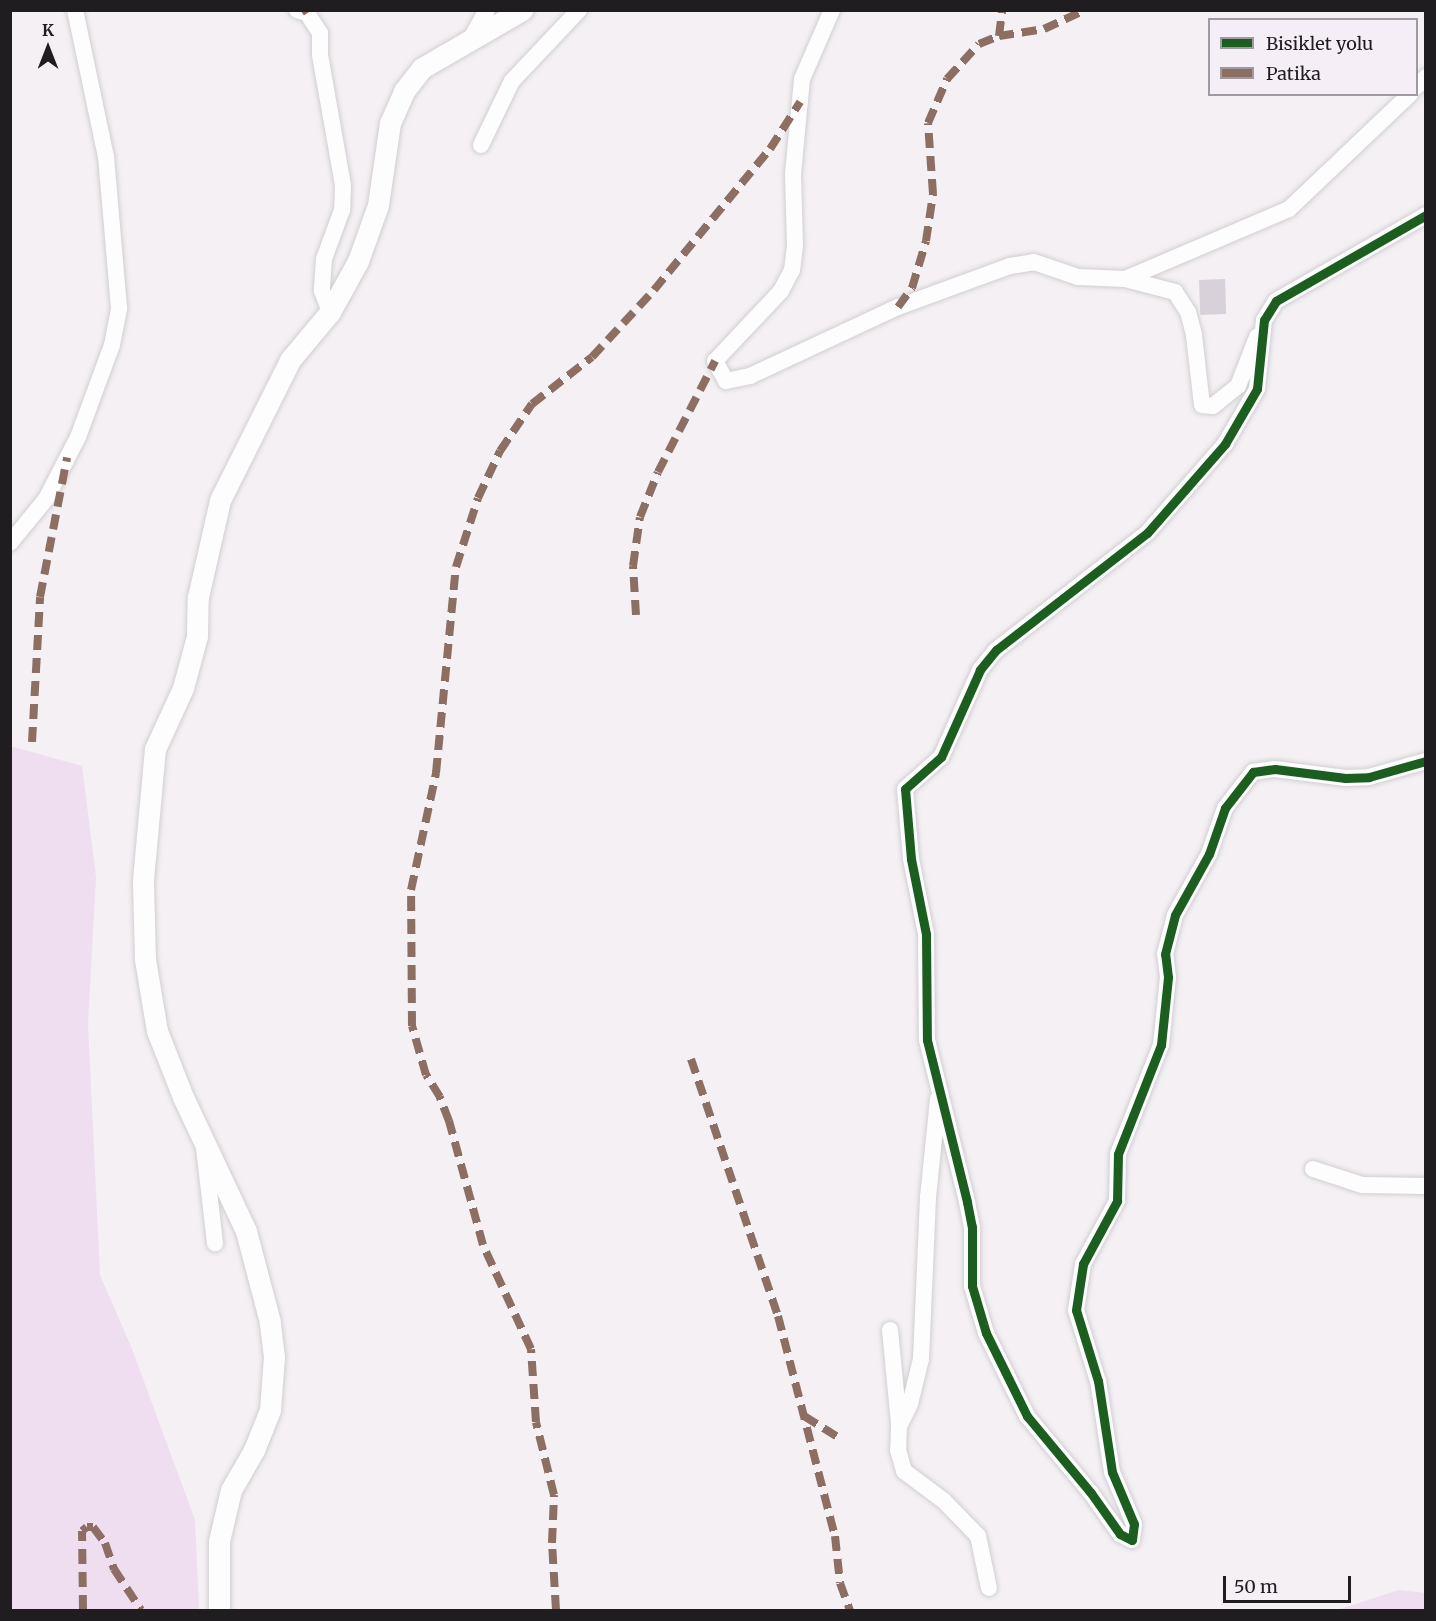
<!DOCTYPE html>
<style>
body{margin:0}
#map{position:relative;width:1436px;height:1621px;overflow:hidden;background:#f4f0f4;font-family:Merriweather,serif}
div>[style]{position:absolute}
.green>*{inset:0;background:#eedef0}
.building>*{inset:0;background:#d9d1da;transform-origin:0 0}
.roads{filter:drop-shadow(0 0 2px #d1ced1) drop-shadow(0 0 2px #d1ced1)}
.minor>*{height:16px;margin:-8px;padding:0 8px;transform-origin:8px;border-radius:8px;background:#fdfdfd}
.tertiary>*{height:21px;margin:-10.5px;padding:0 10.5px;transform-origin:10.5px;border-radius:10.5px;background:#fdfdfd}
.quiet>*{height:8px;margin-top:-4px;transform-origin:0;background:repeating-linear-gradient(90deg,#8d6e63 0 15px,transparent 0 23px)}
.cycleway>*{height:9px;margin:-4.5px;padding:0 4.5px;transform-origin:4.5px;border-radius:4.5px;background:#1b5e20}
span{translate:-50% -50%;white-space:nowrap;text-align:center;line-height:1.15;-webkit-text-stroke:5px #f5eef6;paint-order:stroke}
.frame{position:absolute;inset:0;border:12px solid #1f1d1f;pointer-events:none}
.legend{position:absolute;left:1208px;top:18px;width:210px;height:78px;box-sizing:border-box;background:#f5eef6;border:2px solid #9f9aa0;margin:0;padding:8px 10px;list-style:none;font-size:18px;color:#1f1d1f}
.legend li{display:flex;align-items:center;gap:12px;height:30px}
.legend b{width:30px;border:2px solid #9f9aa0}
.north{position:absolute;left:18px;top:18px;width:60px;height:60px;-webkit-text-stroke:4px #f5eef6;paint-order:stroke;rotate:0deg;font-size:16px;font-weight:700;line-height:24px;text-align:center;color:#1f1d1f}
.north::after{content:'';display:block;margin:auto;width:21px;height:27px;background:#1f1d1f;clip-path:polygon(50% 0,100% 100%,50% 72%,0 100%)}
.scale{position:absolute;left:1223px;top:1576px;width:128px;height:27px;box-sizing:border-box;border:3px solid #1f1d1f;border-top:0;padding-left:8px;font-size:18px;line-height:21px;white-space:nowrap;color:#1f1d1f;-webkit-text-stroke:4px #f5eef6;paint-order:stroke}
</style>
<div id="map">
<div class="green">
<div style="clip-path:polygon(10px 746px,82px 766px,96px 877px,88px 1024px,100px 1275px,132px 1349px,195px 1520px,199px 1610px,11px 1610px)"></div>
<div style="clip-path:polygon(1399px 1590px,1425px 1593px,1425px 1610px,1337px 1610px)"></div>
</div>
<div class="building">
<div style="left:1225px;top:279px;width:35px;height:26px;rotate:88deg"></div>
</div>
<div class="roads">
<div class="minor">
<div style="left:297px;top:10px;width:10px;rotate:17deg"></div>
<div style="left:307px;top:13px;width:24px;rotate:57deg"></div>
<div style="left:320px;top:33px;width:22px;rotate:90deg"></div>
<div style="left:320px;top:55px;width:133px;rotate:80deg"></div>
<div style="left:343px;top:186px;width:24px;rotate:92deg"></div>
<div style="left:342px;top:210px;width:52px;rotate:110.2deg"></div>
<div style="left:324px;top:259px;width:32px;rotate:94deg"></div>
<div style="left:322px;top:291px;width:22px;rotate:69deg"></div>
<div style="left:832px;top:10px;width:75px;rotate:113.5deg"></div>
<div style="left:802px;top:79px;width:95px;rotate:95.4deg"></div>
<div style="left:793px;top:174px;width:72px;rotate:88.4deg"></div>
<div style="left:795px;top:246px;width:24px;rotate:97deg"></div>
<div style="left:792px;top:270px;width:24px;rotate:118deg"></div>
<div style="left:781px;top:291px;width:96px;rotate:133.3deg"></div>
<div style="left:715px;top:361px;width:23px;rotate:61deg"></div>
<div style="left:726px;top:381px;width:25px;rotate:-12deg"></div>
<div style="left:750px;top:376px;width:163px;rotate:-25deg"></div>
<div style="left:898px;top:307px;width:119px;rotate:-20.1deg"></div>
<div style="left:1010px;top:266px;width:24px;rotate:-9deg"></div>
<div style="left:1034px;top:262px;width:46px;rotate:18.8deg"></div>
<div style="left:1078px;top:277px;width:47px;rotate:2.4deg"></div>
<div style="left:1125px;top:279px;width:52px;rotate:14.6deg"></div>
<div style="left:1175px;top:292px;width:24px;rotate:57deg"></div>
<div style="left:1188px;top:312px;width:24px;rotate:75deg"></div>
<div style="left:1194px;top:335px;width:70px;rotate:83.5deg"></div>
<div style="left:1202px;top:405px;width:11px;rotate:5deg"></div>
<div style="left:1213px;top:406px;width:32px;rotate:-39deg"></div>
<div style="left:1238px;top:386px;width:53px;rotate:-68.8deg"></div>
<div style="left:473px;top:35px;width:29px;rotate:-61deg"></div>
<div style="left:1416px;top:87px;width:14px;rotate:-45deg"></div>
<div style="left:481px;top:145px;width:71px;rotate:-64.2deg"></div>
<div style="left:512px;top:81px;width:98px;rotate:-46.7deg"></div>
<div style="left:1426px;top:215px;width:173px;rotate:150.2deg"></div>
<div style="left:1276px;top:301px;width:22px;rotate:122deg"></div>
<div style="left:1264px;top:320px;width:69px;rotate:95.8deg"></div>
<div style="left:1257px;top:389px;width:64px;rotate:120.2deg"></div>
<div style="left:1225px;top:444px;width:118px;rotate:131.2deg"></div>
<div style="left:1147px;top:533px;width:191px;rotate:142.2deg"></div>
<div style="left:996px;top:650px;width:26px;rotate:129deg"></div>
<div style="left:980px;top:670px;width:95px;rotate:114.1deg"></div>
<div style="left:941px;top:757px;width:48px;rotate:138.4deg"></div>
<div style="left:905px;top:789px;width:70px;rotate:85.1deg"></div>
<div style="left:911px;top:859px;width:76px;rotate:78.7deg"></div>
<div style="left:926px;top:934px;width:106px;rotate:89.5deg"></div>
<div style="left:927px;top:1040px;width:167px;rotate:76.1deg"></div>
<div style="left:967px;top:1202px;width:25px;rotate:79deg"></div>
<div style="left:972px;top:1227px;width:59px;rotate:90deg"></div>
<div style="left:972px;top:1286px;width:49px;rotate:73.4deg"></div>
<div style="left:986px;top:1333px;width:93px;rotate:63.7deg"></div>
<div style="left:1027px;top:1416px;width:100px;rotate:50.3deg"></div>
<div style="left:1091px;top:1493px;width:50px;rotate:54.7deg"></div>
<div style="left:1120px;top:1534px;width:13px;rotate:27deg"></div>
<div style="left:1132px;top:1540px;width:16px;rotate:-83deg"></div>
<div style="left:1134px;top:1524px;width:56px;rotate:-112.9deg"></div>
<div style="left:1112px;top:1472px;width:92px;rotate:-98.7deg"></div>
<div style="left:1098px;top:1381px;width:74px;rotate:-107.2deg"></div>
<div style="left:1076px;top:1310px;width:47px;rotate:-81.3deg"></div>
<div style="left:1083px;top:1264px;width:72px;rotate:-61.6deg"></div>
<div style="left:1117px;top:1201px;width:47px;rotate:-88.8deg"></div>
<div style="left:1118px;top:1154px;width:117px;rotate:-68.5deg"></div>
<div style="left:1161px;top:1045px;width:68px;rotate:-84.1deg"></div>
<div style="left:1168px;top:977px;width:23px;rotate:-97deg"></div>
<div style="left:1165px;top:954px;width:40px;rotate:-75.6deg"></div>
<div style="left:1175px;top:915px;width:70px;rotate:-60.9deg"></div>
<div style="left:1209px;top:854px;width:49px;rotate:-70.8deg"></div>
<div style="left:1225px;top:808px;width:46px;rotate:-52.1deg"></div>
<div style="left:1253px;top:772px;width:22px;rotate:-8deg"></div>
<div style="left:1275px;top:769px;width:71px;rotate:7.3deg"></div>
<div style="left:1345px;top:778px;width:24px;rotate:-2deg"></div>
<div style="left:1369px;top:777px;width:59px;rotate:-15.7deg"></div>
<div style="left:1125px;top:279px;width:178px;rotate:-23.1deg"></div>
<div style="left:1289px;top:209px;width:167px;rotate:-43.5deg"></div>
<div style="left:10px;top:543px;width:57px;rotate:-50.7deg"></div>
<div style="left:46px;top:499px;width:70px;rotate:-62.7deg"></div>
<div style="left:78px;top:437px;width:98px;rotate:-69.7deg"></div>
<div style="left:112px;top:345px;width:38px;rotate:-79deg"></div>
<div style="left:119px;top:308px;width:152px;rotate:-94.9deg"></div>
<div style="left:106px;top:157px;width:150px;rotate:-101.9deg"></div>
<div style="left:938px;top:1099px;width:100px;rotate:95.8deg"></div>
<div style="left:928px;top:1198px;width:161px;rotate:92.5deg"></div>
<div style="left:921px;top:1359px;width:46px;rotate:103.7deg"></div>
<div style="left:910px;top:1404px;width:25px;rotate:116deg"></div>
<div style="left:899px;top:1427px;width:23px;rotate:92deg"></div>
<div style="left:898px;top:1450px;width:22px;rotate:74deg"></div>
<div style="left:904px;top:1471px;width:50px;rotate:36.9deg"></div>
<div style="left:944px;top:1501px;width:49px;rotate:45.8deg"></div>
<div style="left:978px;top:1536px;width:53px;rotate:78.1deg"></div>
<div style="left:204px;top:1148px;width:96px;rotate:83.4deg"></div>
<div style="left:1313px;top:1169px;width:52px;rotate:18.1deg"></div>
<div style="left:1362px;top:1185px;width:64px;rotate:0.9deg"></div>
<div style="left:890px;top:1330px;width:93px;rotate:84.5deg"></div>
</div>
<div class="tertiary">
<div style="left:219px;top:1610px;width:69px;rotate:-90deg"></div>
<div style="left:219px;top:1541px;width:52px;rotate:-76.8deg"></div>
<div style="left:231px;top:1490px;width:46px;rotate:-60.1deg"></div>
<div style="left:254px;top:1450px;width:43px;rotate:-68.2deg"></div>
<div style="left:270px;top:1410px;width:53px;rotate:-85.7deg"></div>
<div style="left:274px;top:1357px;width:35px;rotate:-97deg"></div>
<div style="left:270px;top:1322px;width:94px;rotate:-104.8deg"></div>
<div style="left:246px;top:1231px;width:148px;rotate:-115.2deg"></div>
<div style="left:183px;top:1097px;width:71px;rotate:-111.5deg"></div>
<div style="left:157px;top:1031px;width:73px;rotate:-99.5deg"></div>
<div style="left:145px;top:959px;width:79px;rotate:-91.5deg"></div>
<div style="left:143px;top:880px;width:132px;rotate:-84.8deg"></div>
<div style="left:155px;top:749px;width:67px;rotate:-65.3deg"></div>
<div style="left:183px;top:688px;width:54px;rotate:-74.9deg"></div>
<div style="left:197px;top:636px;width:39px;rotate:-89deg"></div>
<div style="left:198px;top:597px;width:99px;rotate:-77.2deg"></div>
<div style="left:220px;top:500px;width:157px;rotate:-63.4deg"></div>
<div style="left:290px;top:360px;width:62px;rotate:-50.2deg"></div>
<div style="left:330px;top:312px;width:58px;rotate:-61.2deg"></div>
<div style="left:358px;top:261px;width:59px;rotate:-70.3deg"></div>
<div style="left:378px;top:205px;width:83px;rotate:-81.7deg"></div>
<div style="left:390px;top:123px;width:35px;rotate:-66deg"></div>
<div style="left:404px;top:91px;width:29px;rotate:-52deg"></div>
<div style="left:422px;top:68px;width:116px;rotate:-30.1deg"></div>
</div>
</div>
<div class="quiet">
<div style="left:305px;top:10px;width:4px;rotate:56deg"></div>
<div style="left:999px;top:36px;width:26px;rotate:-83deg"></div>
<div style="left:898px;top:307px;width:24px;rotate:-54deg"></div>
<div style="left:912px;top:288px;width:49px;rotate:-73.4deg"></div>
<div style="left:926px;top:241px;width:48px;rotate:-81.5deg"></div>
<div style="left:933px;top:194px;width:71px;rotate:-94deg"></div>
<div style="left:928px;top:123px;width:48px;rotate:-66.6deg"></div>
<div style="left:947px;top:79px;width:47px;rotate:-47.6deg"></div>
<div style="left:979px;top:44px;width:22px;rotate:-22deg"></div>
<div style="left:999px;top:36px;width:46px;rotate:-8.8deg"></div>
<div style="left:1044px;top:29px;width:45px;rotate:-24.9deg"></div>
<div style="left:636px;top:615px;width:49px;rotate:-93.5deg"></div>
<div style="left:633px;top:566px;width:49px;rotate:-81.9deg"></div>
<div style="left:640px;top:517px;width:48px;rotate:-68.2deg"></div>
<div style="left:658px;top:472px;width:125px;rotate:-62.8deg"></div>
<div style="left:32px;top:742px;width:145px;rotate:-86.8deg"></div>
<div style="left:40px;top:597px;width:142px;rotate:-79deg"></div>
<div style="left:691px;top:1059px;width:271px;rotate:71.3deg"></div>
<div style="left:778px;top:1316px;width:227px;rotate:75.5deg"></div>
<div style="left:835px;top:1536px;width:47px;rotate:83.9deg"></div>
<div style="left:840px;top:1583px;width:29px;rotate:70deg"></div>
<div style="left:804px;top:1416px;width:40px;rotate:32deg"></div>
<div style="left:83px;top:1610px;width:79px;rotate:-90.7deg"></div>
<div style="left:82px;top:1531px;width:6px;rotate:-39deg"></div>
<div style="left:87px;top:1527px;width:6px"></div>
<div style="left:93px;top:1527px;width:20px;rotate:53deg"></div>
<div style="left:105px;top:1543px;width:28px;rotate:71deg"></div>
<div style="left:114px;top:1569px;width:49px;rotate:56.6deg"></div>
<div style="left:556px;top:1610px;width:67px;rotate:-93.4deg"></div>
<div style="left:552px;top:1543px;width:48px;rotate:-87.6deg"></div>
<div style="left:554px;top:1495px;width:75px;rotate:-103.9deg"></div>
<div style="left:536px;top:1422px;width:73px;rotate:-93.9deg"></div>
<div style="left:531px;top:1349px;width:115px;rotate:-114.8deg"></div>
<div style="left:483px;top:1245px;width:129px;rotate:-105.3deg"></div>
<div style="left:449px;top:1121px;width:26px;rotate:-111deg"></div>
<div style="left:440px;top:1097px;width:26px;rotate:-122deg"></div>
<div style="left:426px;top:1075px;width:51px;rotate:-105.9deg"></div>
<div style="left:412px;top:1026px;width:136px;rotate:-90.4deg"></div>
<div style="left:411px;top:890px;width:120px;rotate:-77.9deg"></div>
<div style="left:436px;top:773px;width:207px;rotate:-84.5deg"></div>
<div style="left:456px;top:567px;width:72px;rotate:-72.3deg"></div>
<div style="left:478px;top:498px;width:52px;rotate:-64.9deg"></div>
<div style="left:500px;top:451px;width:57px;rotate:-55.8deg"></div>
<div style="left:532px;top:404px;width:76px;rotate:-38.1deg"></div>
<div style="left:592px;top:357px;width:91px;rotate:-47.2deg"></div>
<div style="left:654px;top:290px;width:183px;rotate:-50.6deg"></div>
<div style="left:770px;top:149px;width:56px;rotate:-57.4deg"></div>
</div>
<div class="cycleway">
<div style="left:1426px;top:215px;width:173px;rotate:150.2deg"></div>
<div style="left:1276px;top:301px;width:22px;rotate:122deg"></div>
<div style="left:1264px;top:320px;width:69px;rotate:95.8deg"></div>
<div style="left:1257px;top:389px;width:64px;rotate:120.2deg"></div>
<div style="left:1225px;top:444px;width:118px;rotate:131.2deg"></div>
<div style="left:1147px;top:533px;width:191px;rotate:142.2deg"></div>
<div style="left:996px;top:650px;width:26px;rotate:129deg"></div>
<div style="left:980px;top:670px;width:95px;rotate:114.1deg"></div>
<div style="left:941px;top:757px;width:48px;rotate:138.4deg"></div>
<div style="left:905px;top:789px;width:70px;rotate:85.1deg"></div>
<div style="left:911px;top:859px;width:76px;rotate:78.7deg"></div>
<div style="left:926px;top:934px;width:106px;rotate:89.5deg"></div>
<div style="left:927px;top:1040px;width:167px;rotate:76.1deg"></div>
<div style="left:967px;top:1202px;width:25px;rotate:79deg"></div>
<div style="left:972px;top:1227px;width:59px;rotate:90deg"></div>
<div style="left:972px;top:1286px;width:49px;rotate:73.4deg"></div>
<div style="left:986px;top:1333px;width:93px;rotate:63.7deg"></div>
<div style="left:1027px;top:1416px;width:100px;rotate:50.3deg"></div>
<div style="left:1091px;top:1493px;width:50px;rotate:54.7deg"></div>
<div style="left:1120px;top:1534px;width:13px;rotate:27deg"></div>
<div style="left:1132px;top:1540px;width:16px;rotate:-83deg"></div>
<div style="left:1134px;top:1524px;width:56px;rotate:-112.9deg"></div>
<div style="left:1112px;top:1472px;width:92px;rotate:-98.7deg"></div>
<div style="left:1098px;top:1381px;width:74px;rotate:-107.2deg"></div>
<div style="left:1076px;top:1310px;width:47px;rotate:-81.3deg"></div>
<div style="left:1083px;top:1264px;width:72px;rotate:-61.6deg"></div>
<div style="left:1117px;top:1201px;width:47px;rotate:-88.8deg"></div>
<div style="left:1118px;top:1154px;width:117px;rotate:-68.5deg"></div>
<div style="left:1161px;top:1045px;width:68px;rotate:-84.1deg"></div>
<div style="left:1168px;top:977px;width:23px;rotate:-97deg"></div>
<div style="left:1165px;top:954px;width:40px;rotate:-75.6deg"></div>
<div style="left:1175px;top:915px;width:70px;rotate:-60.9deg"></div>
<div style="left:1209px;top:854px;width:49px;rotate:-70.8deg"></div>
<div style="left:1225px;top:808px;width:46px;rotate:-52.1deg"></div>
<div style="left:1253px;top:772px;width:22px;rotate:-8deg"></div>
<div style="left:1275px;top:769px;width:71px;rotate:7.3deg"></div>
<div style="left:1345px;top:778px;width:24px;rotate:-2deg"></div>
<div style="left:1369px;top:777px;width:59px;rotate:-15.7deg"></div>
</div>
<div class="frame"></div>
<ul class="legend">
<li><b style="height:8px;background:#1b5e20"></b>Bisiklet yolu</li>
<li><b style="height:8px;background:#8d6e63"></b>Patika</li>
</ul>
<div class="north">K</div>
<div class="scale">50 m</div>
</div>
